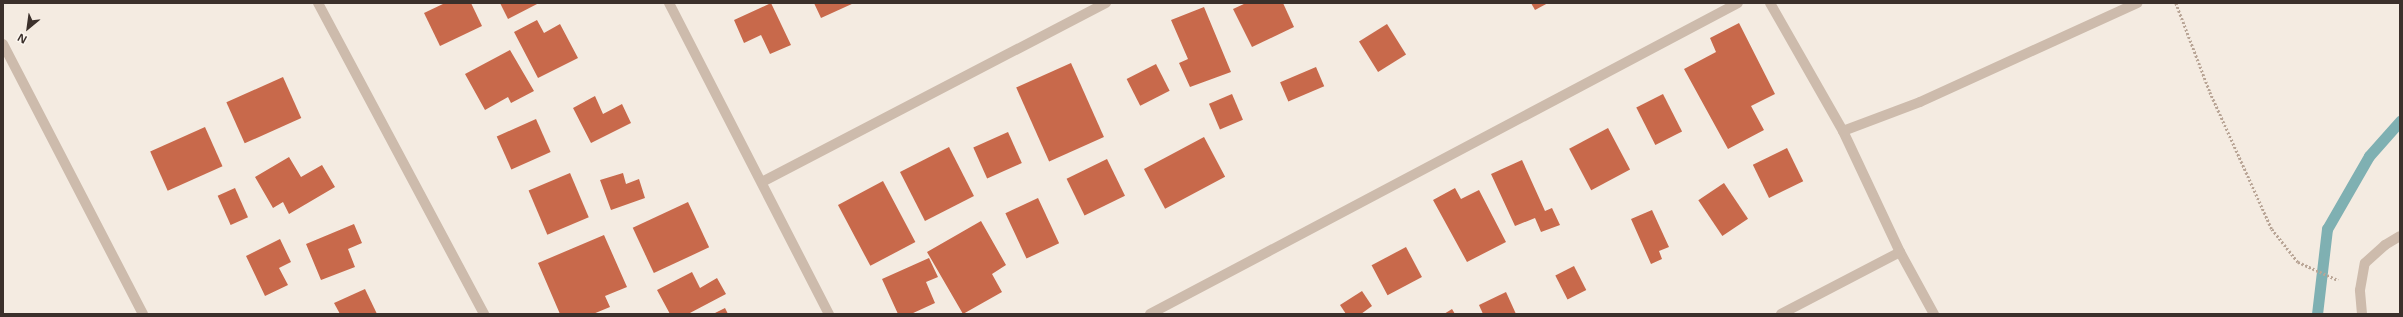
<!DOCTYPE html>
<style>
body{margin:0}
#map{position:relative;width:2403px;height:317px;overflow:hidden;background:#f4ebe1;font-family:"Open Sans",sans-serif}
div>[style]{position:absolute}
.stream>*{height:11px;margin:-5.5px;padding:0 5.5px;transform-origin:5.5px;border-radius:5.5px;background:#7fb0b2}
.building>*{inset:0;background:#c8694b;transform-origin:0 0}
.path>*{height:2.5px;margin-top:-1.25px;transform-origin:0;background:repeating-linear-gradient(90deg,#b9a596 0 2px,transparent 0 4px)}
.street>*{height:10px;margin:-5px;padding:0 5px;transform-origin:5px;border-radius:5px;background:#cdbbac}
span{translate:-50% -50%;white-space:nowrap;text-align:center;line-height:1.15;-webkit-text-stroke:4px #fbf5ee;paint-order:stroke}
.frame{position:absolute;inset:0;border:4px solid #3b302b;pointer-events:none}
.north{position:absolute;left:8px;top:8px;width:40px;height:40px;-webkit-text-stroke:3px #fbf5ee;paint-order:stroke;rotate:209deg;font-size:11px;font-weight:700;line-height:16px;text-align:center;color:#3b302b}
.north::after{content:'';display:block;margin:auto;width:14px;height:18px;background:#3b302b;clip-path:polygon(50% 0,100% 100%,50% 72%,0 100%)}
</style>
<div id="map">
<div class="stream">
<div style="left:2317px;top:314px;width:86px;rotate:-83.3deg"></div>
<div style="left:2327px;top:229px;width:84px;rotate:-60.1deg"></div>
<div style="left:2369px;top:156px;width:47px;rotate:-48.5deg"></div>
</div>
<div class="building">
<div style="clip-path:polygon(445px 3px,471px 3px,482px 26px,440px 46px,424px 13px)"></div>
<div style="clip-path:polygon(500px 3px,539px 3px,508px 19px)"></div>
<div style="clip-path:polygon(771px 3px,791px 45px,770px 54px,761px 35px,744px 43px,734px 20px)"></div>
<div style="clip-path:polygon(814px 3px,854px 3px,821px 18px)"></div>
<div style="clip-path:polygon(1246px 3px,1283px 3px,1294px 27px,1252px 47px,1233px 9px)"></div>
<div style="clip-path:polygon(1531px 3px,1548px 3px,1535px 10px)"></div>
<div style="clip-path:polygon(1204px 7px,1231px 72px,1190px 87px,1179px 63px,1188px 59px,1171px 20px)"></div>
<div style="clip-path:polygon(537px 20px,544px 33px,560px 24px,578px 58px,538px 78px,514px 32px)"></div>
<div style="clip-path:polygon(1739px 23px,1775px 94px,1751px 106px,1764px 130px,1728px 149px,1684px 69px,1716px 52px,1710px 38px)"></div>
<div style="left:1387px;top:24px;width:36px;height:33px;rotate:58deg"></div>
<div style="clip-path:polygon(510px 50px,534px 91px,511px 103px,508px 97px,485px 110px,465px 74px)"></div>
<div style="left:1071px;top:63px;width:81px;height:60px;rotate:66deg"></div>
<div style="left:1156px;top:64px;width:30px;height:33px;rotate:63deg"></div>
<div style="left:1316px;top:67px;width:21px;height:39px;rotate:67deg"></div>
<div style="left:283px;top:77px;width:45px;height:62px;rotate:66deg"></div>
<div style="left:1232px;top:94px;width:28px;height:25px;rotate:67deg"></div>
<div style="left:1663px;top:94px;width:42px;height:30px;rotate:63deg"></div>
<div style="clip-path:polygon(595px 96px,603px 114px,622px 104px,631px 123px,591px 143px,573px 108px)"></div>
<div style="left:536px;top:119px;width:36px;height:43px;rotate:66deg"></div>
<div style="left:205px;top:127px;width:43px;height:60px;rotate:66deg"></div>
<div style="left:1608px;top:128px;width:47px;height:44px;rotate:62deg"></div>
<div style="left:1008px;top:132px;width:34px;height:38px;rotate:66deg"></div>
<div style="left:1204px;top:137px;width:45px;height:68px;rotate:62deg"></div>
<div style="left:949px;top:147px;width:55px;height:55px;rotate:63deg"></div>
<div style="left:1787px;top:148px;width:37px;height:38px;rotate:64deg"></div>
<div style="clip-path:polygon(289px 157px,301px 177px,322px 165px,335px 187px,289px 214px,283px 202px,273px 208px,255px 177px)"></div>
<div style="left:1107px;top:159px;width:41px;height:45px;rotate:64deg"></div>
<div style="clip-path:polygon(1522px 160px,1545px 211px,1552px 208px,1560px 225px,1541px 232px,1535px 218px,1515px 226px,1491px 174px)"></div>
<div style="left:570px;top:173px;width:48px;height:45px;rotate:67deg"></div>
<div style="clip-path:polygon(623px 173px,626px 184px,639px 179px,645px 198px,611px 210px,600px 180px)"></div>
<div style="left:883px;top:181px;width:69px;height:51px;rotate:62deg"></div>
<div style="left:1724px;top:183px;width:43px;height:31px;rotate:56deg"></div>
<div style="left:235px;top:188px;width:32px;height:19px;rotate:66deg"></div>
<div style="clip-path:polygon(1455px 188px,1461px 199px,1479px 190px,1506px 242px,1467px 262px,1433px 200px)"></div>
<div style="left:1038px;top:198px;width:50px;height:36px;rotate:65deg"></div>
<div style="left:688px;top:202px;width:50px;height:61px;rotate:65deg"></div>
<div style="clip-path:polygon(1652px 210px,1669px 247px,1659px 251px,1662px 259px,1651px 264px,1631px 219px)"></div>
<div style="clip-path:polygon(981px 221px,1006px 265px,992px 274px,1002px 292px,963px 314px,927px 252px)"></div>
<div style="clip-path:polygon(354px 224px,362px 243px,348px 249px,355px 267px,321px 280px,306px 244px)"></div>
<div style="clip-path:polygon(604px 235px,627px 287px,605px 296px,610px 307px,593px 314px,560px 314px,538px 263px)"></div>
<div style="clip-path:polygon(280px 239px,291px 262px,279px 268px,288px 285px,265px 296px,246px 256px)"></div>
<div style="left:1406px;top:247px;width:34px;height:39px;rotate:62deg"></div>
<div style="clip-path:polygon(929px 258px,938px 277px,926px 282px,935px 303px,911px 314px,898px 314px,882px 279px)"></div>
<div style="left:1574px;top:266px;width:27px;height:21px;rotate:63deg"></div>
<div style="clip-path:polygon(692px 272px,700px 288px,717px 278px,726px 294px,688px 314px,670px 314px,657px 290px)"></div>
<div style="clip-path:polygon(365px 289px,377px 314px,340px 314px,334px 303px)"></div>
<div style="clip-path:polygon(1362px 291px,1372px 306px,1361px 314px,1346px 314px,1340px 305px)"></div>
<div style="clip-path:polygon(1506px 292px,1516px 314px,1483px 314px,1479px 305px)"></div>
<div style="clip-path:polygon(725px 308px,728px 314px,713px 314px)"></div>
<div style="clip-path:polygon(1452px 309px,1455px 314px,1444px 314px)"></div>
</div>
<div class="path">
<div style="left:2176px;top:3px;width:95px;rotate:69.1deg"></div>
<div style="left:2210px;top:92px;width:150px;rotate:65.7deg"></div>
<div style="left:2272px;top:229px;width:42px;rotate:51.8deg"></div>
<div style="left:2298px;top:262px;width:44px;rotate:24.2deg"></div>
</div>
<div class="street">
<div style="left:318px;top:3px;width:353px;rotate:61.9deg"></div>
<div style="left:669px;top:3px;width:350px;rotate:62.8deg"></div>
<div style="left:1770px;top:3px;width:147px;rotate:60.3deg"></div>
<div style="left:1843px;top:131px;width:134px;rotate:64.8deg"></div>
<div style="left:1900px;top:252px;width:71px;rotate:61.3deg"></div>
<div style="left:3px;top:44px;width:304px;rotate:62.6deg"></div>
<div style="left:1843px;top:131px;width:82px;rotate:-20.6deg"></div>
<div style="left:1920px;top:102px;width:239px;rotate:-24.5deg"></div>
<div style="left:762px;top:182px;width:388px;rotate:-27.5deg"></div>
<div style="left:1150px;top:314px;width:665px;rotate:-27.87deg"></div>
<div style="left:1781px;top:314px;width:134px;rotate:-27.5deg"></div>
<div style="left:2362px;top:314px;width:24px;rotate:-95deg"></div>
<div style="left:2360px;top:290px;width:27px;rotate:-80deg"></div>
<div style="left:2365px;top:263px;width:27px;rotate:-42deg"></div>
<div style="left:2385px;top:245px;width:17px;rotate:-31deg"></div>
</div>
<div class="frame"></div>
<div class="north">N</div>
</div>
